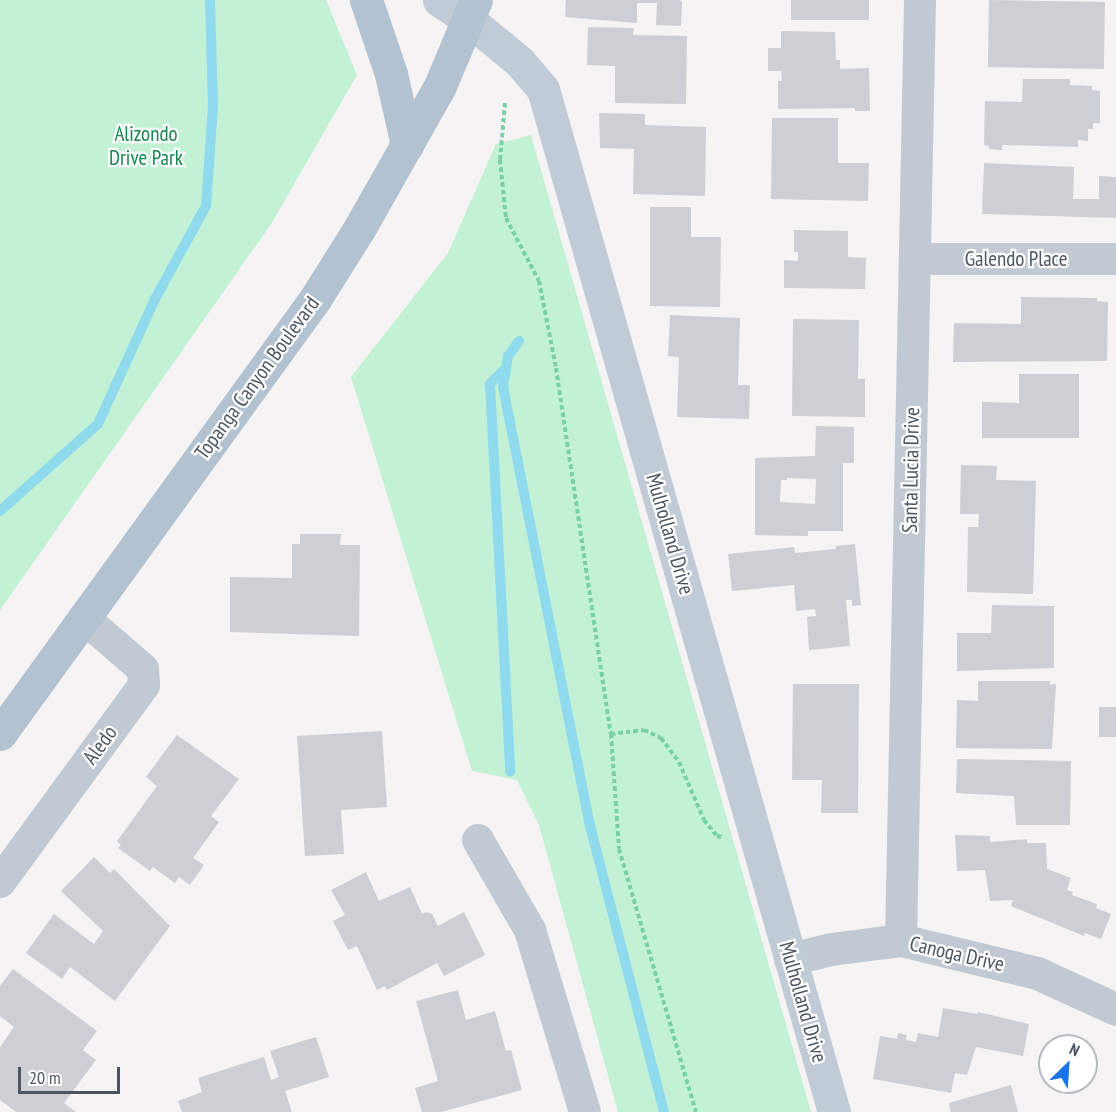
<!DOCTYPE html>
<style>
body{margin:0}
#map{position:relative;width:1116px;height:1112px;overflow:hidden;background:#f5f3f3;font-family:"PT Sans Narrow",sans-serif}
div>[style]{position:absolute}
.green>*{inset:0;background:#c3f1d5}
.stream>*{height:10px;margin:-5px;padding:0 5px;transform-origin:5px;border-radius:5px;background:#90daee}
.building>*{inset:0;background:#cdcfd5;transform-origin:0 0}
.path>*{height:4px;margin-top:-2px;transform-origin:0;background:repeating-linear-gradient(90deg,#7ad0a6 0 4.5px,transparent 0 7.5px)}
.minor>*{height:32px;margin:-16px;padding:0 16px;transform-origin:16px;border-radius:16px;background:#c1cad2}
.tertiary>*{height:33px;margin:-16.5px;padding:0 16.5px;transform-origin:16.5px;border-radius:16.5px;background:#c1cad2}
.secondary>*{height:33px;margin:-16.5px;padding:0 16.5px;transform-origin:16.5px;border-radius:16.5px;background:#c1cbd6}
.primary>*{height:33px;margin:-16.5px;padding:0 16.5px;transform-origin:16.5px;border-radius:16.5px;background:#b3c2d1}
span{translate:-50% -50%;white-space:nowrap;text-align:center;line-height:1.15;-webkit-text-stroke:4.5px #fff;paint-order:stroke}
.park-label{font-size:21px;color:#17864f}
.street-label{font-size:21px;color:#4a5661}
.north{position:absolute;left:1038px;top:1034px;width:60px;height:60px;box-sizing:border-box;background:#fff;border:2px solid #b7bbc0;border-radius:50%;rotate:25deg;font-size:16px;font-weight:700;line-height:24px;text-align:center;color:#4a5661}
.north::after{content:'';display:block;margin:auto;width:21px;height:27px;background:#1a73e8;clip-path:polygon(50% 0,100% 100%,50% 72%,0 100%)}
.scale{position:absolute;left:18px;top:1067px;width:102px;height:27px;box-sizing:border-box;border:3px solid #4a5661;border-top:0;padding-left:8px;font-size:18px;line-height:21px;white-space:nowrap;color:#4a5661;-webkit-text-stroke:4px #fff;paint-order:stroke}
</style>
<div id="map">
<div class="green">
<div style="clip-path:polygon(0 0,326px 0,357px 75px,271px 224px,0 610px)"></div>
<div style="clip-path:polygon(531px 135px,811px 1112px,618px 1112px,539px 825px,517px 780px,472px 771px,351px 377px,448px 253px,496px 144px)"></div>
</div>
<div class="stream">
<div style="left:519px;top:341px;width:19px;rotate:126deg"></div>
<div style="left:508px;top:356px;width:31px;rotate:99deg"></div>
<div style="left:503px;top:387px;width:443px;rotate:78.8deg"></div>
<div style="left:589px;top:822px;width:300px;rotate:75.5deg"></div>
<div style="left:506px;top:368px;width:23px;rotate:135deg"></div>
<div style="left:490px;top:384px;width:388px;rotate:87deg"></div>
<div style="left:0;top:511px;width:131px;rotate:-41.6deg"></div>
<div style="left:98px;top:424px;width:137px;rotate:-65.5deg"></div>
<div style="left:155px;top:299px;width:106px;rotate:-61.3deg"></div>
<div style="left:206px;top:206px;width:99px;rotate:-86deg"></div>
<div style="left:213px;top:107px;width:107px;rotate:-91.6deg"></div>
</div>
<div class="building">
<div style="clip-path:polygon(566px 0,679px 0,682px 1px,681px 26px,656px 25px,657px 3px,637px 3px,637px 23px,565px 17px)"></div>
<div style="left:791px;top:0;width:78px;height:20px"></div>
<div style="left:989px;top:0;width:116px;height:67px;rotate:1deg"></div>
<div style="clip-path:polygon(588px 27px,634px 28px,633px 35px,687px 36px,686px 104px,615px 103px,615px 66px,587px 65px)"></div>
<div style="clip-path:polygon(781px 31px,835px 32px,836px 60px,840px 60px,840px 69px,869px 68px,870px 111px,855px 111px,855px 108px,778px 109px,778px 81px,782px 81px,781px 71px,768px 71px,768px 48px,781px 48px)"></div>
<div style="clip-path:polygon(1023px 79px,1070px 79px,1070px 85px,1092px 86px,1092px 90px,1100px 91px,1100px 123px,1093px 123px,1093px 129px,1088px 129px,1088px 141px,1078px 140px,1078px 147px,1002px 145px,1002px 150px,989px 149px,989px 146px,984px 145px,985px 101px,1022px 102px)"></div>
<div style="clip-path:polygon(599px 113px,645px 114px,645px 125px,706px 127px,705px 196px,633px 194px,634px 149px,600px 148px)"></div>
<div style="clip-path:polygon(772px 118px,838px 118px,838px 163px,869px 163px,868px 201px,771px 199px)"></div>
<div style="clip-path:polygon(984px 163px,1074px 167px,1073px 199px,1099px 199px,1099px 176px,1116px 177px,1116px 218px,982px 214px)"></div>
<div style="clip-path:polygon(650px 207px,691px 207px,691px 237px,721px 237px,720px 307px,650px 306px)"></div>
<div style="clip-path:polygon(794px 230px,848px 231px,848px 257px,866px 258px,865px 289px,784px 288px,784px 260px,798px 261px,798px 252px,794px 252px)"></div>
<div style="clip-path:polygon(1021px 297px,1097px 298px,1097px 301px,1108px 302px,1107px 361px,953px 362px,954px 323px,1021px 324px)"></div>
<div style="clip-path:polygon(670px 315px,740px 318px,738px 385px,750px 385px,749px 419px,677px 417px,679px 357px,668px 356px)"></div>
<div style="clip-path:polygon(793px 319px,859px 320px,858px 379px,865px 379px,865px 417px,792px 416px)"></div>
<div style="clip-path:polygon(1019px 374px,1079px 374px,1079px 438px,982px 438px,982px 402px,1019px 403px)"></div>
<div style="clip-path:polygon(evenodd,816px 426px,854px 427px,854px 463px,843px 463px,843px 531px,808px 531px,808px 536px,755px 535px,755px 458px,815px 456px,816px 426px,787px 478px,816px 479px,815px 504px,780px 502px,781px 480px,787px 480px,787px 478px)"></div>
<div style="clip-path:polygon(961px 465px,997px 466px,996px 480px,1036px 481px,1033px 594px,967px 592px,968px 527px,978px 527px,979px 514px,960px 514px)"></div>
<div style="clip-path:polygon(300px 534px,341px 534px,340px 545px,360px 545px,359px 636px,230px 632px,230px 577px,292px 578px,292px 544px,300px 544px)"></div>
<div style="clip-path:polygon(855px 544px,861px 605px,852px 606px,852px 600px,846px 600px,850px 646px,809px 650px,807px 617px,816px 616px,815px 609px,796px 611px,794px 585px,732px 591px,728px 554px,794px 547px,795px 553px,836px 549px,836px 546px)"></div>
<div style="clip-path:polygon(992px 605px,1054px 606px,1054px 668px,957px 671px,957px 633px,991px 633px)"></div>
<div style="clip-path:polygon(978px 681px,1050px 681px,1050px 685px,1056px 684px,1052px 749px,956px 748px,957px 700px,978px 701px)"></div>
<div style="clip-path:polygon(793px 684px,859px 684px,858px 813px,821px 813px,822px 780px,792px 780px)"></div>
<div style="left:1116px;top:707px;width:30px;height:17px;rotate:90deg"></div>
<div style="clip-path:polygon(382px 731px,387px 807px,341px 810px,344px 854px,305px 856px,297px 736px)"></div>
<div style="clip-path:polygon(177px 735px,239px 779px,211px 816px,219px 822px,193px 858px,204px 865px,190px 885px,179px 877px,175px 883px,153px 867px,150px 871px,118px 848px,121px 845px,117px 841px,157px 786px,146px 777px)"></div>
<div style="clip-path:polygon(957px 759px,1071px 761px,1070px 825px,1016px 825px,1014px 796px,956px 793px)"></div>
<div style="clip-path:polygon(955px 835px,990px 836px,990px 842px,1027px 839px,1027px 843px,1046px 843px,1047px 869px,1071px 878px,1067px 890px,1073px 892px,1072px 895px,1097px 904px,1096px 908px,1111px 914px,1101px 939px,1085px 933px,1084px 936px,1011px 906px,1013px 900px,990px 901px,985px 870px,957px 871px)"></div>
<div style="clip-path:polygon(94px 857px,110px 873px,114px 869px,170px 926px,115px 1001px,70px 967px,62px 979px,26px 953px,54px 914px,94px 944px,103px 931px,61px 891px)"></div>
<div style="clip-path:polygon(366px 872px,379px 901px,410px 887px,422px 914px,426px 912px,432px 914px,438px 926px,464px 912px,485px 955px,444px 976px,437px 963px,387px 990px,385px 986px,377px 990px,357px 946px,348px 950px,333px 921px,345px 915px,331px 890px)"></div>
<div style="clip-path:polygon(13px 969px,97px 1031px,83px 1050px,96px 1060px,64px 1103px,76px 1112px,16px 1112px,0 1100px,0 1047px,14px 1027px,0 1016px,0 986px)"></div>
<div style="clip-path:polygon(458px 990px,466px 1020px,495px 1011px,506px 1051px,511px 1050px,522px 1090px,441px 1112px,422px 1112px,415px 1088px,438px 1081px,416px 1001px)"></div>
<div style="clip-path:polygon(943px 1008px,977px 1014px,978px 1012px,1029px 1024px,1023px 1056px,976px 1047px,967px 1075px,955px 1073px,951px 1093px,873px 1079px,880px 1036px,897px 1039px,898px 1033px,907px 1035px,906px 1040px,916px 1042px,918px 1033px,938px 1037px)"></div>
<div style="clip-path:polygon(316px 1037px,329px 1077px,285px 1091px,292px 1112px,182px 1112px,178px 1101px,202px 1092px,198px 1078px,264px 1057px,271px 1080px,279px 1077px,270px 1051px)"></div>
<div style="clip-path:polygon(1011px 1085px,1018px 1112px,951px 1112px,949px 1103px)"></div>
</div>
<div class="path">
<div style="left:505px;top:103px;width:57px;rotate:95deg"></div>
<div style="left:500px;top:160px;width:58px;rotate:84.1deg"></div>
<div style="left:506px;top:218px;width:71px;rotate:62.4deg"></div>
<div style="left:539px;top:281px;width:89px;rotate:78.9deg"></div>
<div style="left:556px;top:368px;width:370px;rotate:81.5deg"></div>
<div style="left:611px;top:734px;width:115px;rotate:86deg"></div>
<div style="left:619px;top:849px;width:274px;rotate:73.7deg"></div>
<div style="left:611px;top:734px;width:33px;rotate:-7deg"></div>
<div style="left:644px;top:730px;width:19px;rotate:25deg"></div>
<div style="left:661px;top:738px;width:30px;rotate:53deg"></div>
<div style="left:679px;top:762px;width:63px;rotate:66.7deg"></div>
<div style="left:704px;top:820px;width:21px;rotate:51deg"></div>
<div style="left:717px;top:836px;width:5px;rotate:11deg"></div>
</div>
<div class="minor">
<div style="left:915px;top:259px;width:201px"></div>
<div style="left:478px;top:840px;width:104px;rotate:60deg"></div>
<div style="left:530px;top:930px;width:190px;rotate:73.2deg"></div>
<div style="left:0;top:882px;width:244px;rotate:-53.8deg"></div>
<div style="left:144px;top:685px;width:16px;rotate:-94deg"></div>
<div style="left:143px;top:669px;width:78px;rotate:-139.2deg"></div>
<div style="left:901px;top:940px;width:940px;rotate:-88.84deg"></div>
</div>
<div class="tertiary">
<div style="left:790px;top:959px;width:42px;rotate:-13.7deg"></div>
<div style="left:831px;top:949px;width:71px;rotate:-7.3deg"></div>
<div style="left:901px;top:940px;width:140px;rotate:13.6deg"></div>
<div style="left:1037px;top:973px;width:87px;rotate:24.5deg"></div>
</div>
<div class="secondary">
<div style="left:439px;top:0;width:36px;rotate:34deg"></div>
<div style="left:469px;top:20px;width:66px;rotate:39.5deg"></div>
<div style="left:520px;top:62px;width:35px;rotate:50deg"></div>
<div style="left:543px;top:89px;width:1064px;rotate:74.12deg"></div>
</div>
<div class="primary">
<div style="left:366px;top:0;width:78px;rotate:71.3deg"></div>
<div style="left:391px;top:74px;width:73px;rotate:77.3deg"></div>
<div style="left:0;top:734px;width:537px;rotate:-54.09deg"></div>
<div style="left:315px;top:299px;width:83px;rotate:-57.8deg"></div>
<div style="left:359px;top:229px;width:164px;rotate:-60.5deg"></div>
<div style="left:440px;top:86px;width:93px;rotate:-67.3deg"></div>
</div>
<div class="park-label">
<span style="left:146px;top:146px">Alizondo<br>Drive Park</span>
</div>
<div class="street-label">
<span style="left:1016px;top:259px">Galendo Place</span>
<span style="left:257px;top:378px;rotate:-54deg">Topanga Canyon Boulevard</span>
<span style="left:911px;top:470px;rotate:-89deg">Santa Lucia Drive</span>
<span style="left:670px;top:534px;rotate:74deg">Mulholland Drive</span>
<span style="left:100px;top:745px;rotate:-54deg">Aledo</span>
<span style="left:957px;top:954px;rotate:13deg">Canoga Drive</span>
<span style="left:803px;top:1002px;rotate:74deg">Mulholland Drive</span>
</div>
<div class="north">N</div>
<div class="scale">20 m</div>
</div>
